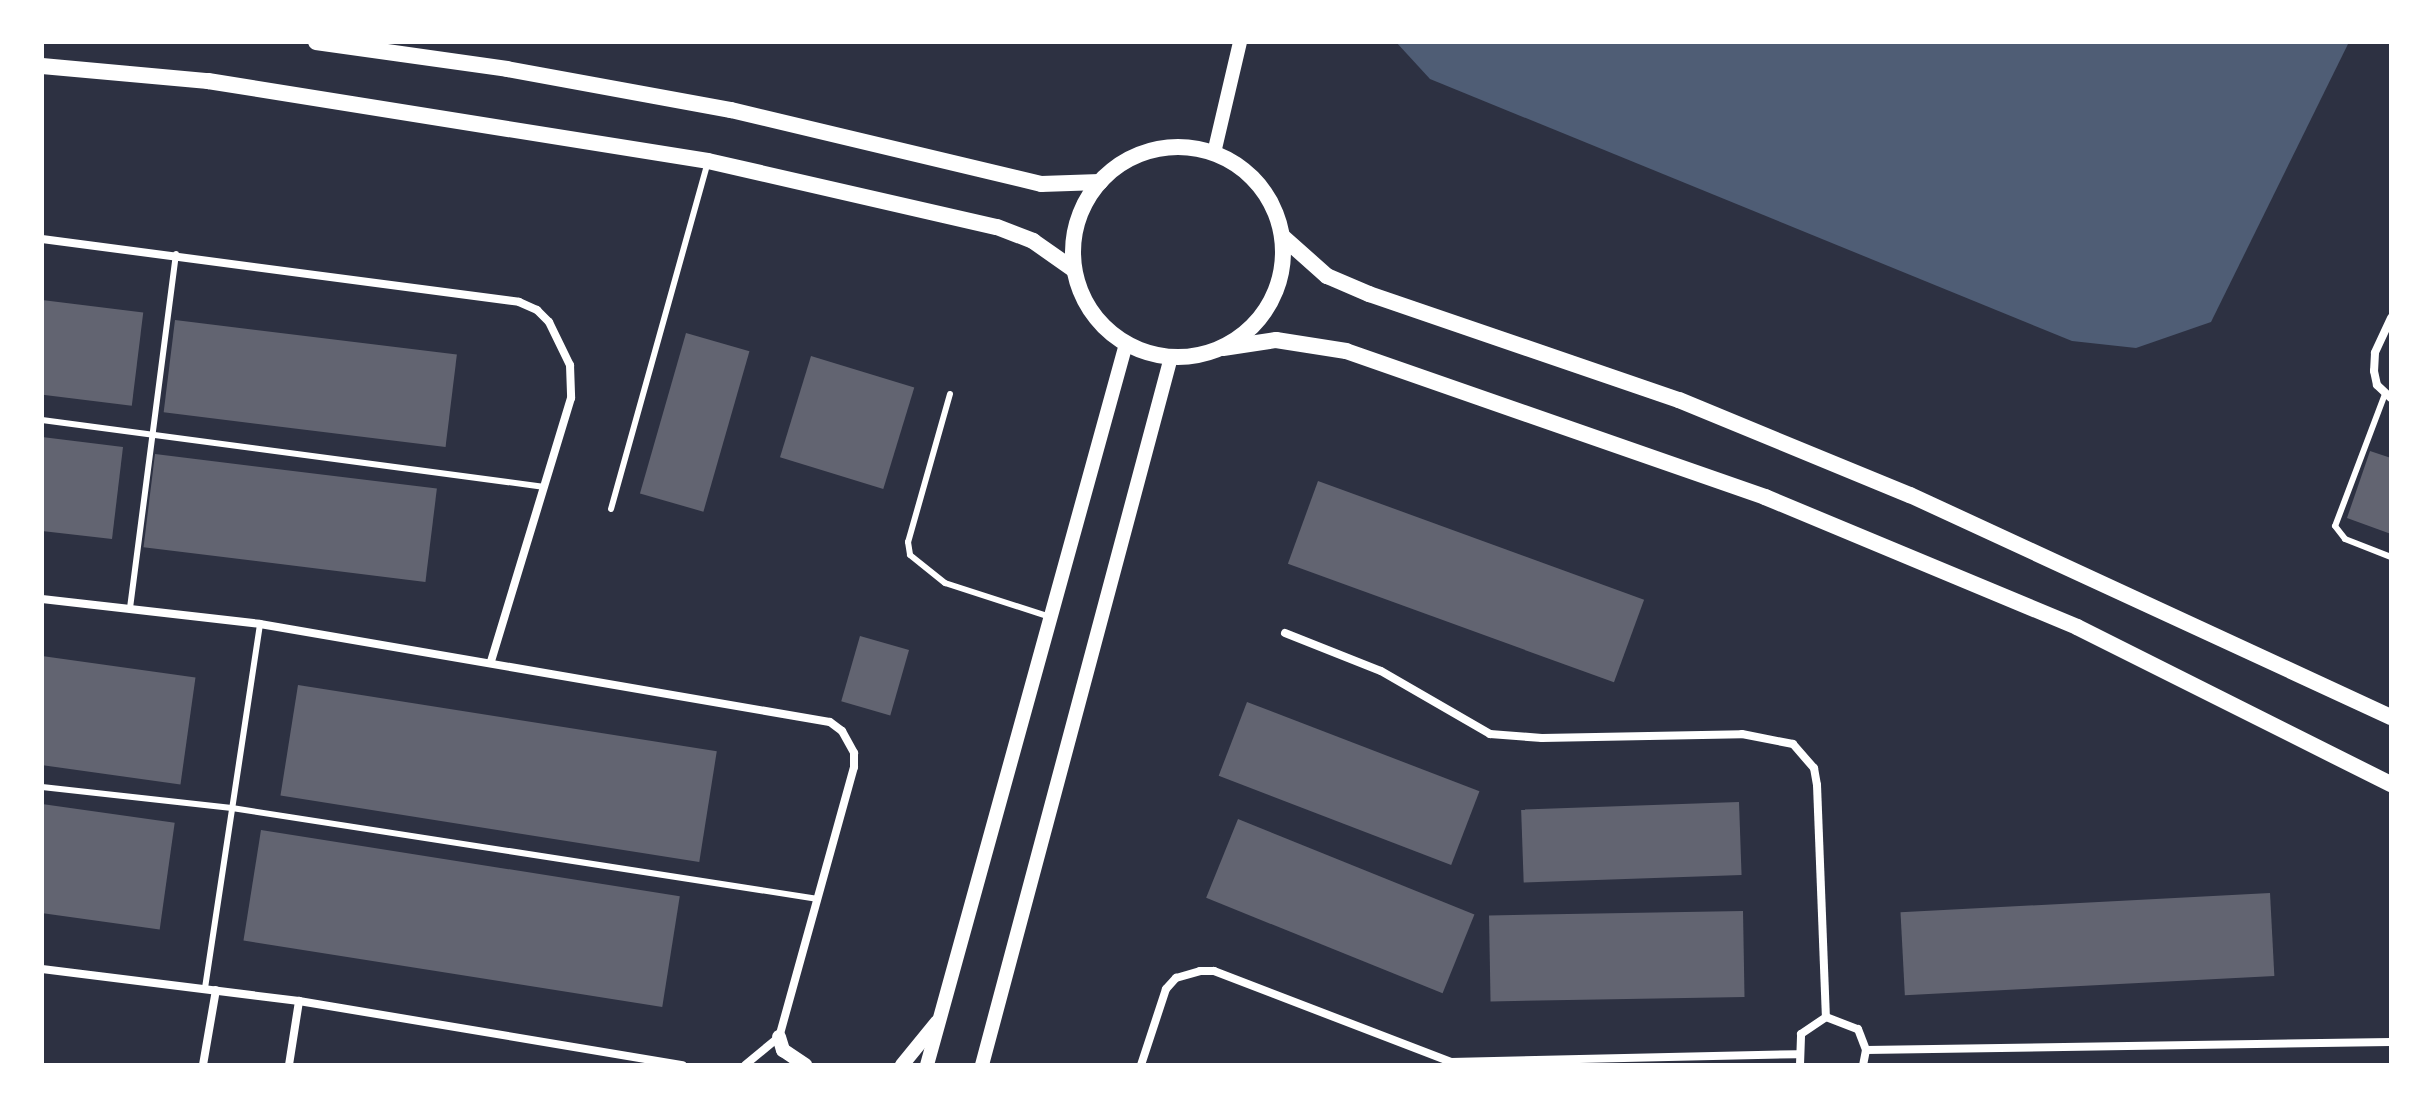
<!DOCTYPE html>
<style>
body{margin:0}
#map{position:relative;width:2433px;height:1107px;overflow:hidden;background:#2d3142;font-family:Lato,sans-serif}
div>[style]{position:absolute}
.water>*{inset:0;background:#4f5d75}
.building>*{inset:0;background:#626471;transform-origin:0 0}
.service>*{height:6px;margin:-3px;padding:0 3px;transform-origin:3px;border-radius:3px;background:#fff}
.minor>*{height:8px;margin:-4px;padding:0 4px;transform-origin:4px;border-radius:4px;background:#fff}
.tertiary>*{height:14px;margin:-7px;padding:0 7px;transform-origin:7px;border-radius:7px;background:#fff}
.secondary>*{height:16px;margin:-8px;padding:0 8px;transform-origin:8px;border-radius:8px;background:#fff}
.secondary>.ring{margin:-8px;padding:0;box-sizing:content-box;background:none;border:16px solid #fff;border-radius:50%}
span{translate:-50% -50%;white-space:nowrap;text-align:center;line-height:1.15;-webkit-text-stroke:7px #fff;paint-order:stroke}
.frame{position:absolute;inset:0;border:44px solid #fff;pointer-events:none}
</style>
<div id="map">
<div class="water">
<div style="clip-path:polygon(1396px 42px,2349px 42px,2211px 322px,2136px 348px,2072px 341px,1430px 79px)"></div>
</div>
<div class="building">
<div style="left:42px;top:300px;width:102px;height:94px;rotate:7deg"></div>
<div style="left:175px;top:320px;width:284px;height:93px;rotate:7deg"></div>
<div style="left:686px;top:333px;width:66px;height:167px;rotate:16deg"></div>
<div style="left:811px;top:356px;width:108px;height:106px;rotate:17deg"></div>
<div style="clip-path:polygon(42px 437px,123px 447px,112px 539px,42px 531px)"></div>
<div style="clip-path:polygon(2370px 451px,2391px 458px,2391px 534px,2347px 518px)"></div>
<div style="left:155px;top:454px;width:284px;height:94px;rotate:7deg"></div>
<div style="left:1318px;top:481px;width:347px;height:88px;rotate:20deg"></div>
<div style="left:860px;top:636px;width:51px;height:68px;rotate:16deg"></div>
<div style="left:42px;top:656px;width:155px;height:108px;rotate:8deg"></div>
<div style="left:298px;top:685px;width:424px;height:112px;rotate:9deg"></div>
<div style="left:1247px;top:702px;width:249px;height:79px;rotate:21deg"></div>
<div style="left:1739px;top:802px;width:73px;height:218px;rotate:88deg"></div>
<div style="left:42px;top:804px;width:134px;height:108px;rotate:8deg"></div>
<div style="left:1238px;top:819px;width:255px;height:85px;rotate:22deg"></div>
<div style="left:261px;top:830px;width:424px;height:112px;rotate:9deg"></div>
<div style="left:2270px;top:893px;width:83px;height:370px;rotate:87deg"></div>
<div style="left:1743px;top:911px;width:86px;height:254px;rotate:89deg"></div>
</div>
<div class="service">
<div style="left:950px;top:394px;width:154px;rotate:105.8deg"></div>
<div style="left:908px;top:542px;width:13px;rotate:81deg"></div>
<div style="left:910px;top:555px;width:45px;rotate:38.7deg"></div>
<div style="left:945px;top:583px;width:107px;rotate:17.9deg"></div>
<div style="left:2385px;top:394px;width:141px;rotate:110.7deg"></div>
<div style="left:2335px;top:526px;width:16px;rotate:52deg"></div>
<div style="left:2345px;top:539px;width:49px;rotate:21.4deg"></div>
<div style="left:42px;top:420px;width:507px;rotate:7.59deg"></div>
<div style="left:611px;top:509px;width:360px;rotate:-74.4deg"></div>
<div style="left:130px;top:608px;width:357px;rotate:-82.6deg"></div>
<div style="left:42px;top:787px;width:191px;rotate:6.3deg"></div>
<div style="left:232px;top:808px;width:593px;rotate:8.83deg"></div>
<div style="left:205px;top:988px;width:368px;rotate:-81.4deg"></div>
</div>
<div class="minor">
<div style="left:42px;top:239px;width:481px;rotate:7.5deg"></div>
<div style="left:519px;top:302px;width:20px;rotate:24deg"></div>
<div style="left:537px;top:310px;width:17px;rotate:45deg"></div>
<div style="left:549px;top:322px;width:48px;rotate:64deg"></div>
<div style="left:570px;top:365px;width:33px;rotate:88deg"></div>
<div style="left:571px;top:398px;width:275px;rotate:106.9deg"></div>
<div style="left:2391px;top:318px;width:38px;rotate:115deg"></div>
<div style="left:2375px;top:353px;width:18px;rotate:93deg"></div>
<div style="left:2374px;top:371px;width:14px;rotate:78deg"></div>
<div style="left:2377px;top:385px;width:19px;rotate:43deg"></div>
<div style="left:42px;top:599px;width:219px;rotate:6.5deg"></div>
<div style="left:260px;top:624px;width:578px;rotate:9.76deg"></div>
<div style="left:830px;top:722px;width:15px;rotate:37deg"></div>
<div style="left:842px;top:731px;width:25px;rotate:61deg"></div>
<div style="left:854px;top:753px;width:14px;rotate:90deg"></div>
<div style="left:854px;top:767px;width:280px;rotate:105.5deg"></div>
<div style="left:779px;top:1037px;width:44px;rotate:140.5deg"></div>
<div style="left:1285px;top:633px;width:103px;rotate:21.6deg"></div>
<div style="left:1381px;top:671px;width:126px;rotate:30deg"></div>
<div style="left:1490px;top:734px;width:52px;rotate:4.4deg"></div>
<div style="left:1542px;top:738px;width:200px;rotate:-1.1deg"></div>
<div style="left:1742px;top:734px;width:52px;rotate:11.1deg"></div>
<div style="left:1793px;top:744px;width:32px;rotate:49deg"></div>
<div style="left:1814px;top:768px;width:17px;rotate:80deg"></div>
<div style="left:1817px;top:785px;width:232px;rotate:87.8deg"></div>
<div style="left:42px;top:969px;width:259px;rotate:7.1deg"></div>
<div style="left:299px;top:1001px;width:389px;rotate:9.5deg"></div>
<div style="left:1866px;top:1050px;width:525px;rotate:-0.87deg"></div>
<div style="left:203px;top:1065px;width:76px;rotate:-80.2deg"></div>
<div style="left:289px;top:1065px;width:65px;rotate:-81.1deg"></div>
<div style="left:1141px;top:1065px;width:80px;rotate:-71.8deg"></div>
<div style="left:1166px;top:989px;width:15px;rotate:-48deg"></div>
<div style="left:1176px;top:978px;width:25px;rotate:-16deg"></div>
<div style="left:1200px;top:971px;width:14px"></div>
<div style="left:1214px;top:971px;width:254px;rotate:21deg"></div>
<div style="left:1451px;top:1062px;width:346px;rotate:-1.3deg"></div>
<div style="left:1800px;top:1065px;width:31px;rotate:-88deg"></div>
<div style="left:1801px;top:1034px;width:30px;rotate:-34deg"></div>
<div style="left:1826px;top:1017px;width:34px;rotate:21deg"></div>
<div style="left:1858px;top:1029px;width:22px;rotate:69deg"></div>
<div style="left:1866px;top:1050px;width:15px;rotate:101deg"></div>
</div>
<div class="tertiary">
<div style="left:1214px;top:153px;width:114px;rotate:-76.8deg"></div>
<div style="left:779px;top:1037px;width:14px;rotate:73deg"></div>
<div style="left:783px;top:1050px;width:27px;rotate:34deg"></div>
<div style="left:902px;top:1065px;width:55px;rotate:-50.9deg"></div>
<div style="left:927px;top:1065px;width:748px;rotate:-74.57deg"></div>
<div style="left:982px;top:1065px;width:733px;rotate:-75.05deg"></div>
</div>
<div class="secondary">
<div style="left:316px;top:42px;width:193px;rotate:8deg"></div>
<div style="left:507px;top:69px;width:228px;rotate:10.4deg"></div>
<div style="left:731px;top:110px;width:319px;rotate:13.4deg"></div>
<div style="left:1041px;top:184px;width:59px;rotate:-1.9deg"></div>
<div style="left:42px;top:66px;width:167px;rotate:5.2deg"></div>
<div style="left:208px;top:81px;width:506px;rotate:9.09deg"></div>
<div style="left:708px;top:161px;width:296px;rotate:12.9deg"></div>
<div style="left:997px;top:227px;width:39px;rotate:21deg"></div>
<div style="left:1033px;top:241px;width:49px;rotate:35deg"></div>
<div class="ring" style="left:1073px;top:147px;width:194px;height:194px"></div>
<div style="left:1283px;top:237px;width:59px;rotate:41.6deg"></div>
<div style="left:1327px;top:276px;width:46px;rotate:23.2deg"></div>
<div style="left:1369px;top:294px;width:328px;rotate:18.9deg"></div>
<div style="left:1679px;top:400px;width:250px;rotate:22.4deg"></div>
<div style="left:1910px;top:495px;width:530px;rotate:24.78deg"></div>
<div style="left:1223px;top:348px;width:54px;rotate:-8.6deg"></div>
<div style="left:1276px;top:340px;width:71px;rotate:8.9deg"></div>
<div style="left:1346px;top:351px;width:444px;rotate:19.2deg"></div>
<div style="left:1765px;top:497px;width:338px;rotate:22.6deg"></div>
<div style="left:2077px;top:627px;width:351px;rotate:26.6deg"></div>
</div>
<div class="frame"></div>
</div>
